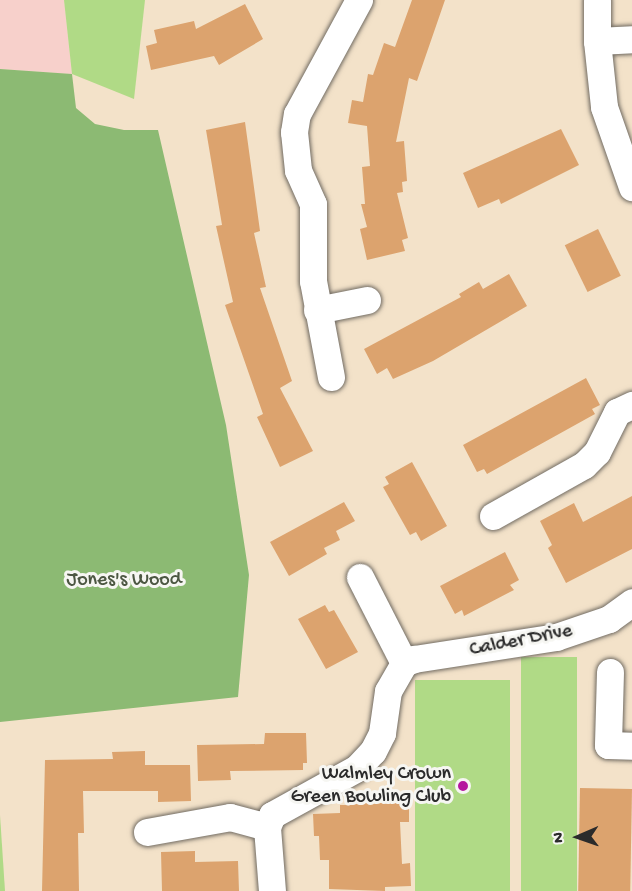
<!DOCTYPE html>
<style>
body{margin:0}
#map{position:relative;width:632px;height:891px;overflow:hidden;background:#f3e2c9;font-family:"Gochi Hand",sans-serif}
div>[style]{position:absolute}
.built>*{inset:0;background:#f7d0cb}
.green>*{inset:0;background:#b0da86;transform-origin:0 0}
.forest>*{inset:0;background:#8cba73}
.building>*{inset:0;background:#dca36e;transform-origin:0 0}
.roads{filter:drop-shadow(0 0 2px #716b62) drop-shadow(0 0 2px #716b62)}
.minor>*{height:27px;margin:-13.5px;padding:0 13.5px;transform-origin:13.5px;border-radius:13.5px;background:#fff}
.dots>*{width:16px;height:16px;translate:-50% -50%;box-sizing:border-box;border:3px solid #f6f6f2;border-radius:50%}
span{translate:-50% -50%;white-space:nowrap;text-align:center;line-height:1.15;-webkit-text-stroke:6px #f6f6f2;paint-order:stroke}
.park-label{font-size:20px;color:#4c5742}
.street-label{font-size:20px;color:#2b2b2b}
.poi-label{font-size:20px;color:#2b2b2b}
.right{translate:-100% -50%;text-align:right}
.north{position:absolute;left:548px;top:807px;width:60px;height:60px;-webkit-text-stroke:4px #f6f6f2;paint-order:stroke;rotate:268deg;font-size:16px;font-weight:700;line-height:24px;text-align:center;color:#2b2b2b}
.north::after{content:'';display:block;margin:auto;width:21px;height:27px;background:#2b2b2b;clip-path:polygon(50% 0,100% 100%,50% 72%,0 100%)}
</style>
<div id="map">
<div class="built">
<div style="clip-path:polygon(0 0,64px 0,72px 74px,0 69px)"></div>
</div>
<div class="green">
<div style="clip-path:polygon(64px 0,145px 0,134px 99px,72px 74px)"></div>
<div style="left:577px;top:657px;width:234px;height:56px;rotate:90deg"></div>
<div style="left:415px;top:680px;width:95px;height:211px"></div>
<div style="clip-path:polygon(0 815px,5px 891px,0 891px)"></div>
</div>
<div class="forest">
<div style="clip-path:polygon(0 69px,72px 74px,76px 108px,95px 124px,124px 130px,158px 130px,226px 425px,249px 575px,238px 697px,0 722px)"></div>
</div>
<div class="building">
<div style="clip-path:polygon(412px 0,445px 0,417px 81px,409px 78px,396px 142px,404px 141px,407px 181px,402px 182px,403px 192px,397px 193px,408px 238px,402px 240px,405px 251px,367px 260px,360px 229px,367px 227px,361px 204px,365px 204px,362px 167px,370px 166px,367px 126px,348px 123px,352px 100px,363px 102px,368px 74px,373px 75px,384px 43px,395px 47px)"></div>
<div style="clip-path:polygon(245px 4px,263px 39px,219px 65px,214px 56px,151px 70px,146px 46px,157px 43px,154px 30px,194px 21px,196px 29px)"></div>
<div style="clip-path:polygon(245px 122px,260px 231px,254px 233px,266px 287px,260px 288px,292px 381px,280px 388px,313px 451px,280px 467px,257px 417px,263px 414px,225px 305px,233px 302px,216px 226px,222px 225px,206px 130px)"></div>
<div style="clip-path:polygon(561px 129px,579px 165px,501px 204px,499px 199px,478px 208px,463px 173px)"></div>
<div style="left:598px;top:229px;width:52px;height:37px;rotate:64deg"></div>
<div style="clip-path:polygon(509px 274px,527px 306px,433px 361px,393px 379px,387px 368px,377px 374px,364px 349px,461px 297px,459px 294px,479px 282px,483px 289px)"></div>
<div style="clip-path:polygon(586px 378px,600px 405px,592px 409px,595px 414px,487px 474px,484px 469px,477px 472px,463px 445px)"></div>
<div style="clip-path:polygon(412px 462px,447px 526px,421px 541px,416px 532px,410px 535px,383px 487px,389px 484px,385px 477px)"></div>
<div style="clip-path:polygon(632px 496px,632px 549px,566px 583px,548px 548px,552px 545px,540px 521px,574px 503px,583px 522px)"></div>
<div style="clip-path:polygon(344px 502px,355px 521px,336px 531px,340px 540px,324px 548px,327px 554px,289px 576px,270px 542px)"></div>
<div style="clip-path:polygon(505px 552px,519px 580px,510px 585px,514px 590px,464px 616px,462px 610px,455px 614px,440px 586px)"></div>
<div style="clip-path:polygon(325px 605px,329px 612px,334px 610px,358px 652px,326px 669px,298px 619px)"></div>
<div style="clip-path:polygon(265px 733px,306px 733px,307px 763px,303px 763px,303px 770px,230px 771px,231px 780px,198px 781px,197px 745px,264px 744px)"></div>
<div style="clip-path:polygon(145px 751px,145px 765px,190px 765px,191px 801px,158px 802px,158px 791px,83px 791px,84px 833px,78px 833px,79px 891px,42px 891px,45px 760px,113px 759px,112px 752px)"></div>
<div style="left:580px;top:788px;width:52px;height:103px;rotate:1deg"></div>
<div style="clip-path:polygon(350px 793px,380px 793px,381px 801px,409px 801px,409px 822px,400px 822px,402px 864px,410px 863px,411px 886px,385px 887px,385px 891px,329px 889px,329px 860px,320px 860px,319px 836px,314px 836px,313px 814px,340px 813px,340px 805px,350px 805px)"></div>
<div style="clip-path:polygon(195px 851px,195px 862px,238px 861px,239px 891px,162px 891px,161px 852px)"></div>
</div>
<div class="roads">
<div class="minor">
<div style="left:597px;top:0;width:41px;rotate:90deg"></div>
<div style="left:597px;top:41px;width:66px;rotate:83.9deg"></div>
<div style="left:604px;top:107px;width:85px;rotate:70.7deg"></div>
<div style="left:597px;top:41px;width:35px;rotate:-3deg"></div>
<div style="left:317px;top:310px;width:51px;rotate:-11.3deg"></div>
<div style="left:331px;top:377px;width:98px;rotate:-100.6deg"></div>
<div style="left:313px;top:281px;width:77px;rotate:-90deg"></div>
<div style="left:313px;top:204px;width:37px;rotate:-114deg"></div>
<div style="left:298px;top:170px;width:38px;rotate:-96deg"></div>
<div style="left:294px;top:132px;width:18px;rotate:-81deg"></div>
<div style="left:297px;top:114px;width:130px;rotate:-61.5deg"></div>
<div style="left:493px;top:516px;width:104px;rotate:-29.3deg"></div>
<div style="left:584px;top:465px;width:18px;rotate:-45deg"></div>
<div style="left:597px;top:452px;width:45px;rotate:-63.4deg"></div>
<div style="left:617px;top:412px;width:17px;rotate:-25deg"></div>
<div style="left:360px;top:577px;width:97px;rotate:62.9deg"></div>
<div style="left:610px;top:672px;width:73px;rotate:91.6deg"></div>
<div style="left:608px;top:745px;width:24px;rotate:2deg"></div>
<div style="left:147px;top:832px;width:84px;rotate:-10.2deg"></div>
<div style="left:230px;top:817px;width:38px;rotate:15deg"></div>
<div style="left:272px;top:891px;width:64px;rotate:-94.5deg"></div>
<div style="left:267px;top:827px;width:13px;rotate:-67deg"></div>
<div style="left:272px;top:815px;width:97px;rotate:-28.9deg"></div>
<div style="left:357px;top:768px;width:23px;rotate:-47deg"></div>
<div style="left:373px;top:751px;width:20px;rotate:-63deg"></div>
<div style="left:382px;top:733px;width:42px;rotate:-81.9deg"></div>
<div style="left:388px;top:691px;width:32px;rotate:-60deg"></div>
<div style="left:404px;top:663px;width:11px;rotate:-22deg"></div>
<div style="left:414px;top:659px;width:144px;rotate:-8.8deg"></div>
<div style="left:556px;top:637px;width:56px;rotate:-18.8deg"></div>
<div style="left:609px;top:619px;width:29px;rotate:-36deg"></div>
</div>
</div>
<div class="dots">
<div style="left:463px;top:786px;background:#b5179e"></div>
</div>
<div class="park-label">
<span style="left:124px;top:580px">Jones's Wood</span>
</div>
<div class="street-label">
<span style="left:521px;top:641px;rotate:-11deg">Calder Drive</span>
</div>
<div class="poi-label">
<span class="right" style="left:451px;top:786px">Walmley Crown<br>Green Bowling Club</span>
</div>
<div class="north">N</div>
</div>
